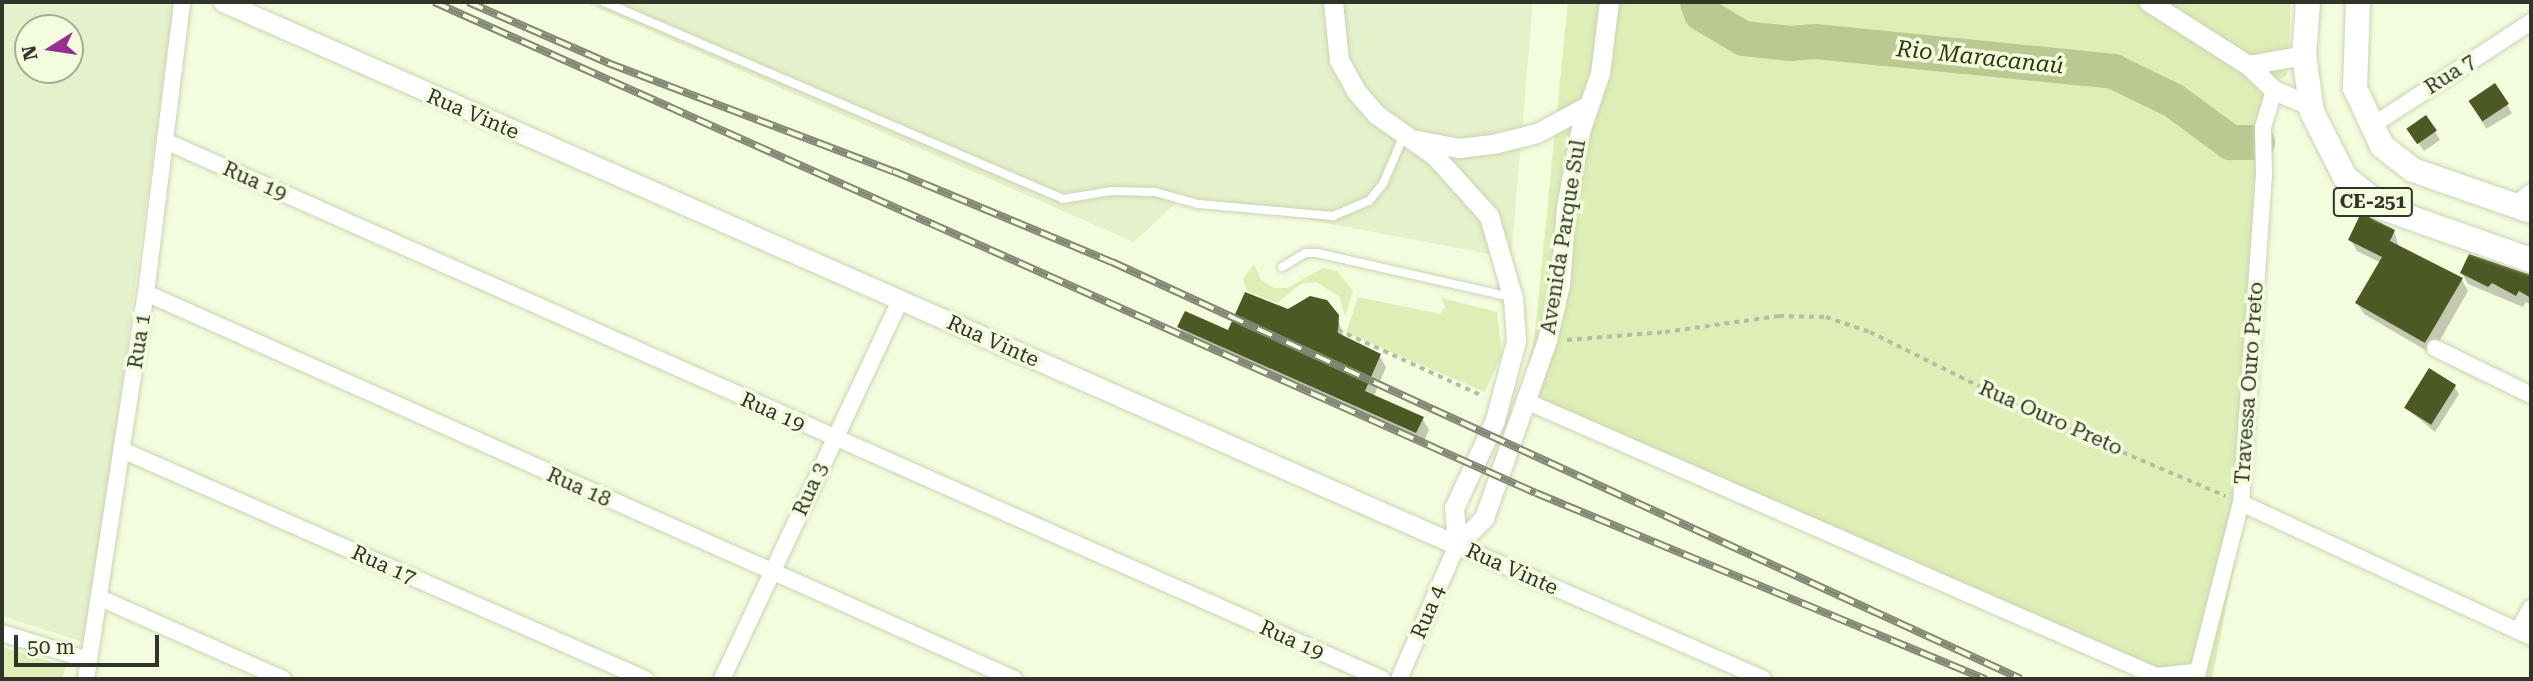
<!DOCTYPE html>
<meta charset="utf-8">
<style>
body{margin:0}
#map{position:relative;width:2533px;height:681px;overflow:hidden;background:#f3fcdd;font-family:"Roboto Serif",serif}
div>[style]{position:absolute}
.built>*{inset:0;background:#e5f1ca}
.green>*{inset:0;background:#deeeb6}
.shadow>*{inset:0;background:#0003;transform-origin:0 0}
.river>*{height:35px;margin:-17.5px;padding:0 17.5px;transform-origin:17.5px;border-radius:17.5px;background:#b9c991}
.building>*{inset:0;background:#4d5925;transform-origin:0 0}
.path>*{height:3.5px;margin-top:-1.75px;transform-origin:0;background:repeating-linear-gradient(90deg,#b6bda4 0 5px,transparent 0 10px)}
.roads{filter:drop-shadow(0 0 2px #cad3b5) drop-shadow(0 0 2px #cad3b5)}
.service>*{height:8px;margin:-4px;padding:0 4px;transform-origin:4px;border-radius:4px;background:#fff}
.minor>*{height:16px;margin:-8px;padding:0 8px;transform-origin:8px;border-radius:8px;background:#fff}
.tertiary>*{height:19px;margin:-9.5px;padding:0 9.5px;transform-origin:9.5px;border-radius:9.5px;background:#fff}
.primary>*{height:24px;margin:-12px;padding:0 12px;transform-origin:12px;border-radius:12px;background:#fff}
.rail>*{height:8px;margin-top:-4px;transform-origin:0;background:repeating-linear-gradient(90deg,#f3fcdd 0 16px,#828874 0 32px);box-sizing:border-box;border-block:2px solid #828874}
span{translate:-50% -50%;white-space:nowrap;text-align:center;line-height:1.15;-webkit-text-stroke:7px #f3fcdd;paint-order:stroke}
.shield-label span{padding:2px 5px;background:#f3fcdd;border:2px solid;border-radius:5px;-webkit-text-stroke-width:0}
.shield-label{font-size:19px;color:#313529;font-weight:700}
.street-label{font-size:21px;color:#313529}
.water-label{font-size:23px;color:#2e380e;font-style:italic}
.frame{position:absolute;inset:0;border:4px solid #313529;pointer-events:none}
.north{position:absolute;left:14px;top:14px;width:70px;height:70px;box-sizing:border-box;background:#f3fcdd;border:2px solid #a5ac95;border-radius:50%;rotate:258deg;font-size:19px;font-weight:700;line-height:28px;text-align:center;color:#313529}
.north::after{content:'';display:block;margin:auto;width:24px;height:32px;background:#982e90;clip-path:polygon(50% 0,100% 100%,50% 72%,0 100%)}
.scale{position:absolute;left:14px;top:635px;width:145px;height:32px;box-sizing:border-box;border:4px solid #313529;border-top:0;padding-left:9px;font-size:21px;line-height:24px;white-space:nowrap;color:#313529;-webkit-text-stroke:5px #f3fcdd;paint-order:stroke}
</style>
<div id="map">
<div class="built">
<div style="clip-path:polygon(evenodd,2px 2px,174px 2px,86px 643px,2px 616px,2px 2px,28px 28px,70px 28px,70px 70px,28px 70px,28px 28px)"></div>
<div style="clip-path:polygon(584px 2px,1533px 2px,1511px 258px,1183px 196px,1134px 242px)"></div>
</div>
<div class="green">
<div style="clip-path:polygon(1568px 2px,2291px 2px,2287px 75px,2268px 86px,2272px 170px,2247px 502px,2212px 679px,2160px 679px,1522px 397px,1535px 332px)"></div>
<div style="clip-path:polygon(1254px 264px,1261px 280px,1274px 288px,1287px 288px,1323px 268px,1337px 271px,1353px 291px,1345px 317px,1339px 296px,1316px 282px,1301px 284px,1277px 303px,1247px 291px,1243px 279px)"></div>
<div style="clip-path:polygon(1358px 297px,1440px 314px,1445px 307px,1441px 298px,1497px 312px,1502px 354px,1485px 392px,1346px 333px)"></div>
<div style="clip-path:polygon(2px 647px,65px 666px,63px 679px,2px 679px)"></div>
</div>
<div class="shadow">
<div style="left:2495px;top:85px;width:33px;height:30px;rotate:59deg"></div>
<div style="clip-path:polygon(2426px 117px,2440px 140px,2424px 151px,2413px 135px)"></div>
<div style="clip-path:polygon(2394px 231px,2399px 247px,2462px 280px,2468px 291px,2432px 354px,2364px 314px,2357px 303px,2381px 263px,2357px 251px,2350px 239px)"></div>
<div style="clip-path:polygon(2462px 273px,2531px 275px,2531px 305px,2526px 302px,2523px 307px,2468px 284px)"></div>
<div style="clip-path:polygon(1288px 311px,1337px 316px,1344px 338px,1379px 355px,1386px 367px,1374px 396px,1422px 418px,1429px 430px,1423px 444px,1186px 339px,1179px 327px,1229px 333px)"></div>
<div style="clip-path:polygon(2454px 386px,2459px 394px,2435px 432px,2406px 408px)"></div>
</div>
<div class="river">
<div style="left:1697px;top:2px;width:12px;rotate:70deg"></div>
<div style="left:1701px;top:13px;width:49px;rotate:30.8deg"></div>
<div style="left:1743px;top:38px;width:47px;rotate:6.1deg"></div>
<div style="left:1790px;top:43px;width:25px;rotate:-5deg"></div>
<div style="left:1815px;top:41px;width:300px;rotate:5.7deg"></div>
<div style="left:2113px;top:71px;width:67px;rotate:25.8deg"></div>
<div style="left:2173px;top:100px;width:71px;rotate:36.4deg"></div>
<div style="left:2230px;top:142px;width:27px"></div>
</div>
<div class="building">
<div style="left:2495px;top:83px;width:25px;height:32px;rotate:56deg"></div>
<div style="left:2426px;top:115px;width:19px;height:24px;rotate:55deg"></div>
<div style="clip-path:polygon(2361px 213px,2395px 230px,2390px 241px,2463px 278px,2425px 343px,2355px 303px,2382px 257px,2348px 240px)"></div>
<div style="clip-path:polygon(2469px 254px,2531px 275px,2531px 298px,2519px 291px,2516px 296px,2492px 283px,2488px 287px,2460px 273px)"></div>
<div style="clip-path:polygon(1245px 292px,1288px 309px,1310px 296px,1327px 300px,1339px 315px,1338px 333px,1381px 354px,1365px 391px,1424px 417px,1416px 433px,1177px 327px,1185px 311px,1228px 330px)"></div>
<div style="left:2429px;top:368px;width:32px;height:47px;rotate:32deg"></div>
</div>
<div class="path">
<div style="left:1338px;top:330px;width:159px;rotate:24.5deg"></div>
<div style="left:1567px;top:340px;width:98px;rotate:-4.7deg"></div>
<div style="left:1665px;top:332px;width:115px;rotate:-8deg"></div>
<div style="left:1779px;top:316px;width:47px;rotate:1.2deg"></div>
<div style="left:1826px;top:317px;width:46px;rotate:18.8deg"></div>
<div style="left:1870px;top:332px;width:200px;rotate:26.4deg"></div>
<div style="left:2049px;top:421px;width:192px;rotate:23deg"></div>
</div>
<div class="roads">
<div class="service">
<div style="left:604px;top:2px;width:499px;rotate:23.2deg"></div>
<div style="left:1063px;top:199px;width:50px;rotate:-9.3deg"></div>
<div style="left:1112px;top:191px;width:43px;rotate:1.3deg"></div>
<div style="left:1155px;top:192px;width:45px;rotate:15.6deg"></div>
<div style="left:1198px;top:204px;width:136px;rotate:5.1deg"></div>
<div style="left:1333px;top:216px;width:39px;rotate:-23deg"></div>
<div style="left:1369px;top:201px;width:22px;rotate:-51deg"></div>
<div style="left:1383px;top:184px;width:53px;rotate:-66.8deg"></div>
<div style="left:1282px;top:267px;width:27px;rotate:-31deg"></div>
<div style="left:1305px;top:253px;width:12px"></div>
<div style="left:1317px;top:253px;width:198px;rotate:12.8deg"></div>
</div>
<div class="minor">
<div style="left:2370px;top:127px;width:192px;rotate:-33.1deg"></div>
<div style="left:165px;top:141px;width:1331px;rotate:23.85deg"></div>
<div style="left:2514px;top:205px;width:21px;rotate:-37deg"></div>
<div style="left:146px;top:293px;width:950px;rotate:23.97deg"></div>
<div style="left:2435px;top:348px;width:107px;rotate:26.1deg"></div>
<div style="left:1528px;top:402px;width:685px;rotate:23.57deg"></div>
<div style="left:2156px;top:676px;width:39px;rotate:-6deg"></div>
<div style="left:122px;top:450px;width:571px;rotate:23.65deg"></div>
<div style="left:2241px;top:503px;width:319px;rotate:24.8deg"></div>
<div style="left:100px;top:598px;width:200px;rotate:23.9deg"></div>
<div style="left:2518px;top:631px;width:26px;rotate:-61deg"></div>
<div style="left:2px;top:633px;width:91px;rotate:17.2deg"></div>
<div style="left:86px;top:679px;width:391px;rotate:-81.2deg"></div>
<div style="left:146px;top:293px;width:293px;rotate:-82.9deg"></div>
<div style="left:722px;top:679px;width:419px;rotate:-64.8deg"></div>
<div style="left:1399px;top:679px;width:146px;rotate:-66.6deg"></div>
<div style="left:1457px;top:545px;width:334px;rotate:23.6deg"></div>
<div style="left:2196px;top:679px;width:182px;rotate:-75.7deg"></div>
<div style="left:2241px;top:503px;width:328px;rotate:-86deg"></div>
<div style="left:2264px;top:176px;width:49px;rotate:-91.2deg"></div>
<div style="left:2263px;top:127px;width:39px;rotate:-73deg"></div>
</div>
<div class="tertiary">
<div style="left:223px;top:2px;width:1348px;rotate:23.75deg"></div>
<div style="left:1333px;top:2px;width:58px;rotate:84.1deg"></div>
<div style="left:1339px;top:60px;width:35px;rotate:61deg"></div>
<div style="left:1356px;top:91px;width:32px;rotate:49deg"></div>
<div style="left:1377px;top:115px;width:70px;rotate:35.1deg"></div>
<div style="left:1434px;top:155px;width:82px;rotate:48deg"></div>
<div style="left:1489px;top:216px;width:85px;rotate:73.7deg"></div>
<div style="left:1513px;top:298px;width:43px;rotate:86deg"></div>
<div style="left:1516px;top:341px;width:82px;rotate:104.9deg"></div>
<div style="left:1495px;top:420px;width:97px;rotate:115deg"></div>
<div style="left:1454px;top:508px;width:37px;rotate:85deg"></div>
<div style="left:2149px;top:2px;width:117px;rotate:32.5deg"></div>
<div style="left:2248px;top:65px;width:36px;rotate:44deg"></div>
<div style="left:2274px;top:90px;width:40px;rotate:23.4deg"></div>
<div style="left:2248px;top:65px;width:57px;rotate:-10.1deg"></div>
<div style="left:1417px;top:140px;width:43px;rotate:10.8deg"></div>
<div style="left:1459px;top:148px;width:38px;rotate:-7deg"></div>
<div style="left:1497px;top:143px;width:41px;rotate:-14deg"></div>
<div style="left:1537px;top:133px;width:59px;rotate:-28.3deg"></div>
<div style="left:1457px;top:545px;width:38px;rotate:-45deg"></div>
<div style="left:1484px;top:518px;width:189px;rotate:-70.5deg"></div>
<div style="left:1547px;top:340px;width:57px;rotate:-76.9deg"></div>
<div style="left:1560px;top:284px;width:77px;rotate:-85.5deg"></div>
<div style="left:1566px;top:207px;width:76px;rotate:-79.4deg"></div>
<div style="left:1580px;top:132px;width:62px;rotate:-71.3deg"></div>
<div style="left:1600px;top:73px;width:72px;rotate:-82.8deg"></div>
</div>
<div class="primary">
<div style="left:2308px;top:2px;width:53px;rotate:94.3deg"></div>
<div style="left:2304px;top:55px;width:58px;rotate:82deg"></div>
<div style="left:2312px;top:112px;width:73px;rotate:63.1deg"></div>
<div style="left:2345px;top:177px;width:49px;rotate:39.2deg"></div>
<div style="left:2383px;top:208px;width:157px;rotate:19.4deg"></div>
<div style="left:2358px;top:2px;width:86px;rotate:92deg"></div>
<div style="left:2355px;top:88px;width:64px;rotate:65deg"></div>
<div style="left:2382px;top:146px;width:39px;rotate:38deg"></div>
<div style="left:2413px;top:170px;width:125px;rotate:19.2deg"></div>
</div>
</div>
<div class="rail">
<div style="left:434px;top:2px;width:1206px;rotate:24.02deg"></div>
<div style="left:1536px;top:493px;width:487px;rotate:22.5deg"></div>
<div style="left:468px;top:2px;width:153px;rotate:23.5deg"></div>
<div style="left:608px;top:63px;width:305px;rotate:20.8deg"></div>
<div style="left:893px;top:171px;width:237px;rotate:22.6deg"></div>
<div style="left:1112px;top:262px;width:1000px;rotate:24.64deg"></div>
</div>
<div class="shield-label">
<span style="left:2373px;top:202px">CE-251</span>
</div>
<div class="street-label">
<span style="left:2450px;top:74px;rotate:-33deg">Rua 7</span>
<span style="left:473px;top:114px;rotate:23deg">Rua Vinte</span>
<span style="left:255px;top:181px;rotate:24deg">Rua 19</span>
<span style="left:1563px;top:237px;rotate:-81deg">Avenida Parque Sul</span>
<span style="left:139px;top:341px;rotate:-81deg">Rua 1</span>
<span style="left:993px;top:341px;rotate:24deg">Rua Vinte</span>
<span style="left:2249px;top:383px;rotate:-86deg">Travessa Ouro Preto</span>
<span style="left:773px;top:412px;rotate:24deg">Rua 19</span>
<span style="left:2051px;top:418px;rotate:24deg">Rua Ouro Preto</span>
<span style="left:579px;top:487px;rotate:24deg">Rua 18</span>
<span style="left:810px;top:489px;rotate:-66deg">Rua 3</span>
<span style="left:384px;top:565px;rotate:24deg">Rua 17</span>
<span style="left:1512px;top:569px;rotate:24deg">Rua Vinte</span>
<span style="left:1428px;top:612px;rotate:-67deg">Rua 4</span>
<span style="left:1292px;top:640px;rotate:24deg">Rua 19</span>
</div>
<div class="water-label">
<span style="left:1980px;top:58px;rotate:6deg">Rio Maracanaú</span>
</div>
<div class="frame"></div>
<div class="north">N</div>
<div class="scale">50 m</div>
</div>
